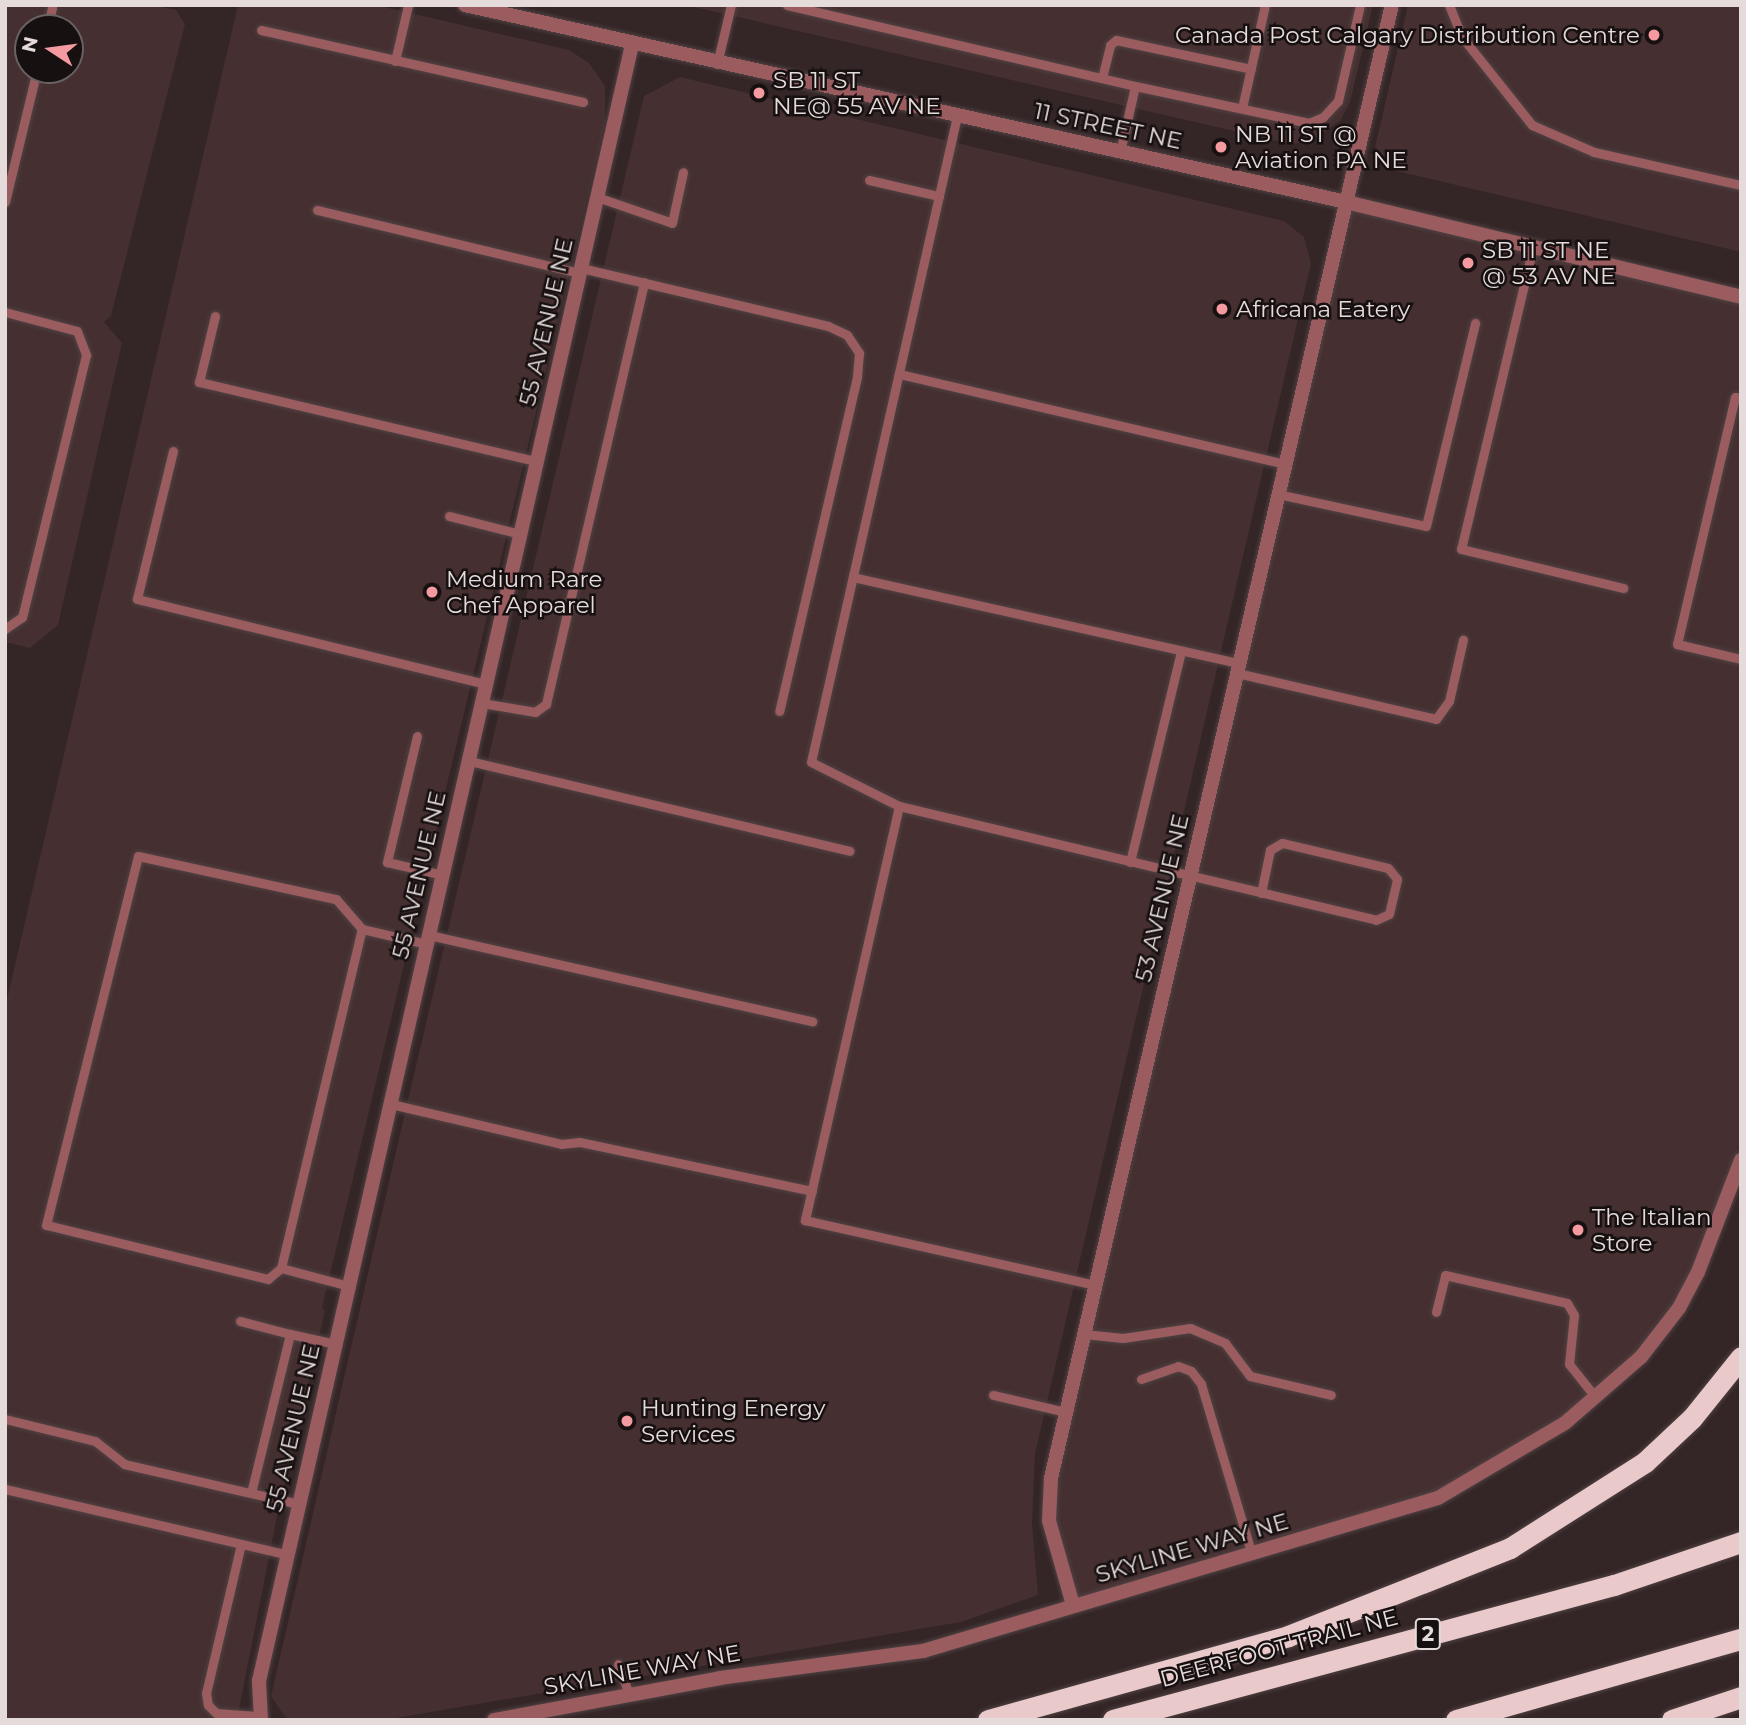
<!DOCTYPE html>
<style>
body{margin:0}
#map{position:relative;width:1746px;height:1725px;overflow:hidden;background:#342526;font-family:Montserrat,sans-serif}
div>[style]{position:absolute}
.built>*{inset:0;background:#452f30}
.roads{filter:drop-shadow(0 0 2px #504243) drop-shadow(0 0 2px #504243)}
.service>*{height:9px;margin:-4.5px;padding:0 4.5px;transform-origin:4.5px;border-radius:4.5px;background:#9a5c5f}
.minor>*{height:14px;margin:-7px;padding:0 7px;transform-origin:7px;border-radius:7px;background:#9a5c5f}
.tertiary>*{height:14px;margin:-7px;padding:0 7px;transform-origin:7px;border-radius:7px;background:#9a5c5f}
.motorway>*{height:21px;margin:-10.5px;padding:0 10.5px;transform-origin:10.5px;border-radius:10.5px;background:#eac9ca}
.dots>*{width:19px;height:19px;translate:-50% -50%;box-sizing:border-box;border:4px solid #171011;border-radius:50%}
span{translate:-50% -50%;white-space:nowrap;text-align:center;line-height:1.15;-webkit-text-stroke:5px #171011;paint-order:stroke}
.shield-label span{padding:2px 5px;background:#171011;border:2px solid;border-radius:5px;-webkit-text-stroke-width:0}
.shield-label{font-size:21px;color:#e5dbdb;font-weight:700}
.poi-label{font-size:23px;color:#e5dbdb}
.right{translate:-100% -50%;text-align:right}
.left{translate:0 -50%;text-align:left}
.street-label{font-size:23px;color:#e5dbdb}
.frame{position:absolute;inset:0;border:7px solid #e5dbdb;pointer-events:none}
.north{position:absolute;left:14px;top:14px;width:70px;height:70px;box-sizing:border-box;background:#171011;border:2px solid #696162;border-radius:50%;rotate:283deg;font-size:19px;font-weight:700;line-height:28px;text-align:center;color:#e5dbdb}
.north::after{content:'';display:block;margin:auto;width:24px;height:32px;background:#f49aa0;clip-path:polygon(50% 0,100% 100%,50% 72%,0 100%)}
</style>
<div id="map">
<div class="built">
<div style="clip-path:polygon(evenodd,5px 5px,151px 5px,176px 10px,185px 24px,111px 316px,104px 322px,122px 343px,58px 625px,30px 648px,5px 642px,5px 5px,28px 28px,70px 28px,70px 70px,28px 70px,28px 28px)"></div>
<div style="clip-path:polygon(238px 5px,376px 5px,569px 50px,589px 63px,605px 86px,605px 123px,322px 1308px,325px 1311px,277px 1516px,237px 1720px,5px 1720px,5px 1008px)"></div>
<div style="clip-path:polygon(685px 5px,1373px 5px,1350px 103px,1340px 121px,1310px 142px,1291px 144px)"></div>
<div style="clip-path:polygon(1408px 5px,1741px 5px,1741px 252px,1388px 169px,1375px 147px)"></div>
<div style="clip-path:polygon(680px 77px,1284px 221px,1304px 237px,1311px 263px,1035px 1454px,1032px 1523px,1038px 1595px,961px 1622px,384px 1720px,295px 1720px,285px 1717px,271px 1696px,400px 1134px,644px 96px)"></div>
<div style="clip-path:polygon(1346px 202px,1741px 297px,1741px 1160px,1682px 1303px,1605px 1390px,1459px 1487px,1073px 1605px,1049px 1521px,1051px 1478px)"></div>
</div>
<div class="roads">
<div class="service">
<div style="left:787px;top:5px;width:357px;rotate:13.1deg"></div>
<div style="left:1135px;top:86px;width:68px;rotate:102.8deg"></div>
<div style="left:1449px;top:5px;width:35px;rotate:68deg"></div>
<div style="left:1462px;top:37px;width:112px;rotate:51.5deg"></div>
<div style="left:1532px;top:125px;width:68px;rotate:23.5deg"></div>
<div style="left:1594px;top:152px;width:151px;rotate:12.7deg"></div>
<div style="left:47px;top:28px;width:21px;rotate:-76deg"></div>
<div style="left:261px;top:30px;width:330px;rotate:12.6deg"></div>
<div style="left:395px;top:61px;width:57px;rotate:-76.9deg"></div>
<div style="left:717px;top:64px;width:61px;rotate:-76.7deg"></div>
<div style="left:1102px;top:78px;width:34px;rotate:-76deg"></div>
<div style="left:1110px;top:45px;width:8px;rotate:-40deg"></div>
<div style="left:1116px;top:40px;width:138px;rotate:12.1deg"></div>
<div style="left:1135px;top:86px;width:178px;rotate:12deg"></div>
<div style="left:1309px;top:123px;width:15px;rotate:-23deg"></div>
<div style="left:1323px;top:117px;width:22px;rotate:-47deg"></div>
<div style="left:1338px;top:101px;width:98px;rotate:-77.1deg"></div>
<div style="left:1242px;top:108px;width:106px;rotate:-77.4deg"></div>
<div style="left:957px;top:116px;width:662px;rotate:102.74deg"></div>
<div style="left:811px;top:762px;width:98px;rotate:26.6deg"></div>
<div style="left:899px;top:806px;width:490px;rotate:13.4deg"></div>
<div style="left:1376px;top:920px;width:14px;rotate:-25deg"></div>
<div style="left:1389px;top:914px;width:36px;rotate:-77deg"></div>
<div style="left:1397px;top:879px;width:14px;rotate:-129deg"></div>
<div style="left:1388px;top:868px;width:109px;rotate:-166.7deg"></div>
<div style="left:1282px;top:843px;width:14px;rotate:150deg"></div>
<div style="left:1270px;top:850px;width:44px;rotate:101.8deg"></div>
<div style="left:869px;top:180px;width:72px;rotate:12.9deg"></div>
<div style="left:597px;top:197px;width:79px;rotate:19.1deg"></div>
<div style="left:672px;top:223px;width:52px;rotate:-77.8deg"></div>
<div style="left:5px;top:202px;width:136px;rotate:-76.4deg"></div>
<div style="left:317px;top:210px;width:270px;rotate:13.5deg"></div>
<div style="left:1533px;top:247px;width:310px;rotate:103.4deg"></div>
<div style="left:1461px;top:549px;width:167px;rotate:13.5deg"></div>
<div style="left:581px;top:268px;width:254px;rotate:13.2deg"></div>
<div style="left:828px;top:326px;width:21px;rotate:25deg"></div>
<div style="left:847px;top:335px;width:22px;rotate:56deg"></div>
<div style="left:859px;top:353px;width:24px;rotate:95deg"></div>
<div style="left:857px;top:377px;width:343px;rotate:103.1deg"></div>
<div style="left:5px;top:312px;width:74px;rotate:14.8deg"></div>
<div style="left:77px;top:331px;width:26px;rotate:69deg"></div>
<div style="left:86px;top:355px;width:270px;rotate:103.7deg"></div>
<div style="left:22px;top:617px;width:21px;rotate:145deg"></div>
<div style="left:215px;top:316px;width:68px;rotate:103.6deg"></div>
<div style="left:199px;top:382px;width:347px;rotate:13.2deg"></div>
<div style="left:899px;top:374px;width:396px;rotate:13.1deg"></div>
<div style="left:1741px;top:398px;width:6px;rotate:-171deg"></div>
<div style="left:1735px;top:397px;width:254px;rotate:103.2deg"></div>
<div style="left:1677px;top:644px;width:66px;rotate:13.2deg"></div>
<div style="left:173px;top:451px;width:152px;rotate:103.7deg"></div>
<div style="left:137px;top:599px;width:359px;rotate:13.7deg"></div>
<div style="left:1278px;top:494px;width:151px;rotate:12.2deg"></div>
<div style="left:1426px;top:526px;width:209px;rotate:-76.4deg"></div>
<div style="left:449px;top:516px;width:73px;rotate:14.2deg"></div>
<div style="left:853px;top:577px;width:395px;rotate:12.6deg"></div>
<div style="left:1237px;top:673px;width:204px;rotate:13deg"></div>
<div style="left:1436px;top:719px;width:22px;rotate:-54deg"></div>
<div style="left:1449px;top:701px;width:63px;rotate:-77.1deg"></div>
<div style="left:482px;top:703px;width:54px;rotate:9.6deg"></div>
<div style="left:535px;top:712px;width:14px;rotate:-36deg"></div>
<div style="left:546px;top:704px;width:433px;rotate:-76.9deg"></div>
<div style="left:417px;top:736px;width:130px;rotate:103.4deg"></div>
<div style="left:387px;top:862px;width:57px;rotate:13.1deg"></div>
<div style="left:469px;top:761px;width:391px;rotate:13.3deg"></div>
<div style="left:899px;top:806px;width:425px;rotate:102.8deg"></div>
<div style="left:805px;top:1220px;width:297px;rotate:12.6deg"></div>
<div style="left:1130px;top:862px;width:217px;rotate:-76.4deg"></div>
<div style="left:429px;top:935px;width:393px;rotate:12.7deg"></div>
<div style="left:391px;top:1104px;width:175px;rotate:13.2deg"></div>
<div style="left:561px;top:1144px;width:19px;rotate:-6deg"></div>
<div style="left:580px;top:1142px;width:237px;rotate:11.9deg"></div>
<div style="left:281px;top:1268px;width:349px;rotate:-76.6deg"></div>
<div style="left:349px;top:1286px;width:70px;rotate:-165.2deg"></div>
<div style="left:281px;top:1268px;width:17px;rotate:140deg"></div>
<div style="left:268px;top:1279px;width:228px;rotate:-166.3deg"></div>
<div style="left:46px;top:1225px;width:380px;rotate:-76deg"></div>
<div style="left:138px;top:856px;width:203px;rotate:12.3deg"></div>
<div style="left:336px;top:899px;width:40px;rotate:49deg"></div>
<div style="left:362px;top:929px;width:67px;rotate:13deg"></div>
<div style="left:1436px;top:1312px;width:38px;rotate:-76deg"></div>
<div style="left:1445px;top:1275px;width:125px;rotate:12.9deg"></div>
<div style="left:1567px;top:1303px;width:14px;rotate:60deg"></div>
<div style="left:1574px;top:1315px;width:49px;rotate:95.8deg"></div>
<div style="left:1569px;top:1364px;width:43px;rotate:51.5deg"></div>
<div style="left:240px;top:1321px;width:52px;rotate:14.6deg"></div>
<div style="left:1084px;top:1334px;width:39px;rotate:6deg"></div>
<div style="left:1123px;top:1338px;width:68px;rotate:-8.5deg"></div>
<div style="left:1190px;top:1328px;width:38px;rotate:23deg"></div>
<div style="left:1225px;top:1343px;width:41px;rotate:52.9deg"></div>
<div style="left:1250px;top:1376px;width:83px;rotate:13.2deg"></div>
<div style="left:1141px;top:1379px;width:39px;rotate:-19deg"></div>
<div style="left:1178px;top:1366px;width:14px;rotate:21deg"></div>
<div style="left:1191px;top:1371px;width:16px;rotate:52deg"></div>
<div style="left:1201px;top:1384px;width:178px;rotate:73.4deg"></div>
<div style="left:993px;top:1395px;width:75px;rotate:13.1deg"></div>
<div style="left:5px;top:1419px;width:93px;rotate:13.7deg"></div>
<div style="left:95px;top:1441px;width:37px;rotate:38deg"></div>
<div style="left:124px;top:1464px;width:130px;rotate:12.9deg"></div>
<div style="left:5px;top:1489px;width:291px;rotate:13.1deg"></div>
<div style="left:299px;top:1504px;width:49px;rotate:-167.1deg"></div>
<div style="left:251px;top:1493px;width:164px;rotate:-76.2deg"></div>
<div style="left:290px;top:1334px;width:47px;rotate:12.3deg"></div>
<div style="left:241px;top:1544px;width:153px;rotate:103.2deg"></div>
<div style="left:206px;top:1693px;width:12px;rotate:81deg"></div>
<div style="left:208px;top:1705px;width:11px;rotate:45deg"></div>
<div style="left:216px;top:1713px;width:42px;rotate:4.1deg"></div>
<div style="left:618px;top:1664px;width:33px;rotate:70deg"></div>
</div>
<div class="minor">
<div style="left:1073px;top:1605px;width:87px;rotate:-105.9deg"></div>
<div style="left:1049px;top:1521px;width:43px;rotate:-87.3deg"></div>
<div style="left:1051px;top:1478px;width:1512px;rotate:-76.97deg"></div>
<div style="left:261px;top:1720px;width:39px;rotate:-93deg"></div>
<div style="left:259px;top:1681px;width:1678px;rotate:-77.16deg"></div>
<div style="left:494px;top:1720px;width:230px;rotate:-10.5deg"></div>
<div style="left:720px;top:1678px;width:205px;rotate:-7.6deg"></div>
<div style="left:923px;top:1651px;width:537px;rotate:-16.55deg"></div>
<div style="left:1438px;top:1498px;width:147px;rotate:-30.6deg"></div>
<div style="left:1565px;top:1423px;width:101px;rotate:-41deg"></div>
<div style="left:1641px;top:1357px;width:62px;rotate:-52.2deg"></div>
<div style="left:1679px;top:1308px;width:41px;rotate:-62.2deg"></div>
<div style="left:1698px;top:1272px;width:120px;rotate:-69deg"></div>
</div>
<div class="tertiary">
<div style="left:465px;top:5px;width:903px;rotate:12.6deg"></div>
<div style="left:1346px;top:202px;width:406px;rotate:13.5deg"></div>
</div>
<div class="motorway">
<div style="left:988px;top:1720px;width:312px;rotate:-15.6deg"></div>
<div style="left:1288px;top:1636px;width:239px;rotate:-21.6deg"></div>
<div style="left:1510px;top:1548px;width:160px;rotate:-32.5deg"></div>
<div style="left:1645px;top:1462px;width:64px;rotate:-43.1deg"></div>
<div style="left:1692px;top:1418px;width:78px;rotate:-51.2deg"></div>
<div style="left:1113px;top:1720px;width:519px;rotate:-15.08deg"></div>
<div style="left:1614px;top:1585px;width:134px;rotate:-18.7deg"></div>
<div style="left:1456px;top:1720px;width:296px;rotate:-15.9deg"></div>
<div style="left:1672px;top:1720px;width:73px;rotate:-18.4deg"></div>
</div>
</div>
<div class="dots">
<div style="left:1654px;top:35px;background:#f49aa0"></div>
<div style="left:759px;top:93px;background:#f49aa0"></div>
<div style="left:1221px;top:147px;background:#f49aa0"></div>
<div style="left:1468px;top:263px;background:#f49aa0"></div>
<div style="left:1222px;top:309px;background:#f49aa0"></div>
<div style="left:432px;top:592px;background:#f49aa0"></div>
<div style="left:1578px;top:1230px;background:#f49aa0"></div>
<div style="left:627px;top:1421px;background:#f49aa0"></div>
</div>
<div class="shield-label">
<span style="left:1428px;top:1634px">2</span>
</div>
<div class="poi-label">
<span class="right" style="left:1640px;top:35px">Canada Post Calgary Distribution Centre</span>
<span class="left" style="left:773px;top:93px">SB 11 ST<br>NE@ 55 AV NE</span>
<span class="left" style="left:1235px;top:147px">NB 11 ST @<br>Aviation PA NE</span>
<span class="left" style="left:1482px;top:263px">SB 11 ST NE<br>@ 53 AV NE</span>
<span class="left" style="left:1236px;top:309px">Africana Eatery</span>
<span class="left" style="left:446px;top:592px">Medium Rare<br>Chef Apparel</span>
<span class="left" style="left:1592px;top:1230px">The Italian<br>Store</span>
<span class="left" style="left:641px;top:1421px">Hunting Energy<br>Services</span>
</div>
<div class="street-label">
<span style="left:1108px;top:126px;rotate:12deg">11 STREET NE</span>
<span style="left:546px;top:322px;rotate:-77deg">55 AVENUE NE</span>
<span style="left:419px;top:875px;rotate:-77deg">55 AVENUE NE</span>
<span style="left:1162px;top:898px;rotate:-77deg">53 AVENUE NE</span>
<span style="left:293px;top:1428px;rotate:-77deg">55 AVENUE NE</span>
<span style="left:1192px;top:1548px;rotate:-16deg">SKYLINE WAY NE</span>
<span style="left:1279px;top:1648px;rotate:-15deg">DEERFOOT TRAIL NE</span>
<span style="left:642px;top:1670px;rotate:-10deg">SKYLINE WAY NE</span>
</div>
<div class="frame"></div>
<div class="north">N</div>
</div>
